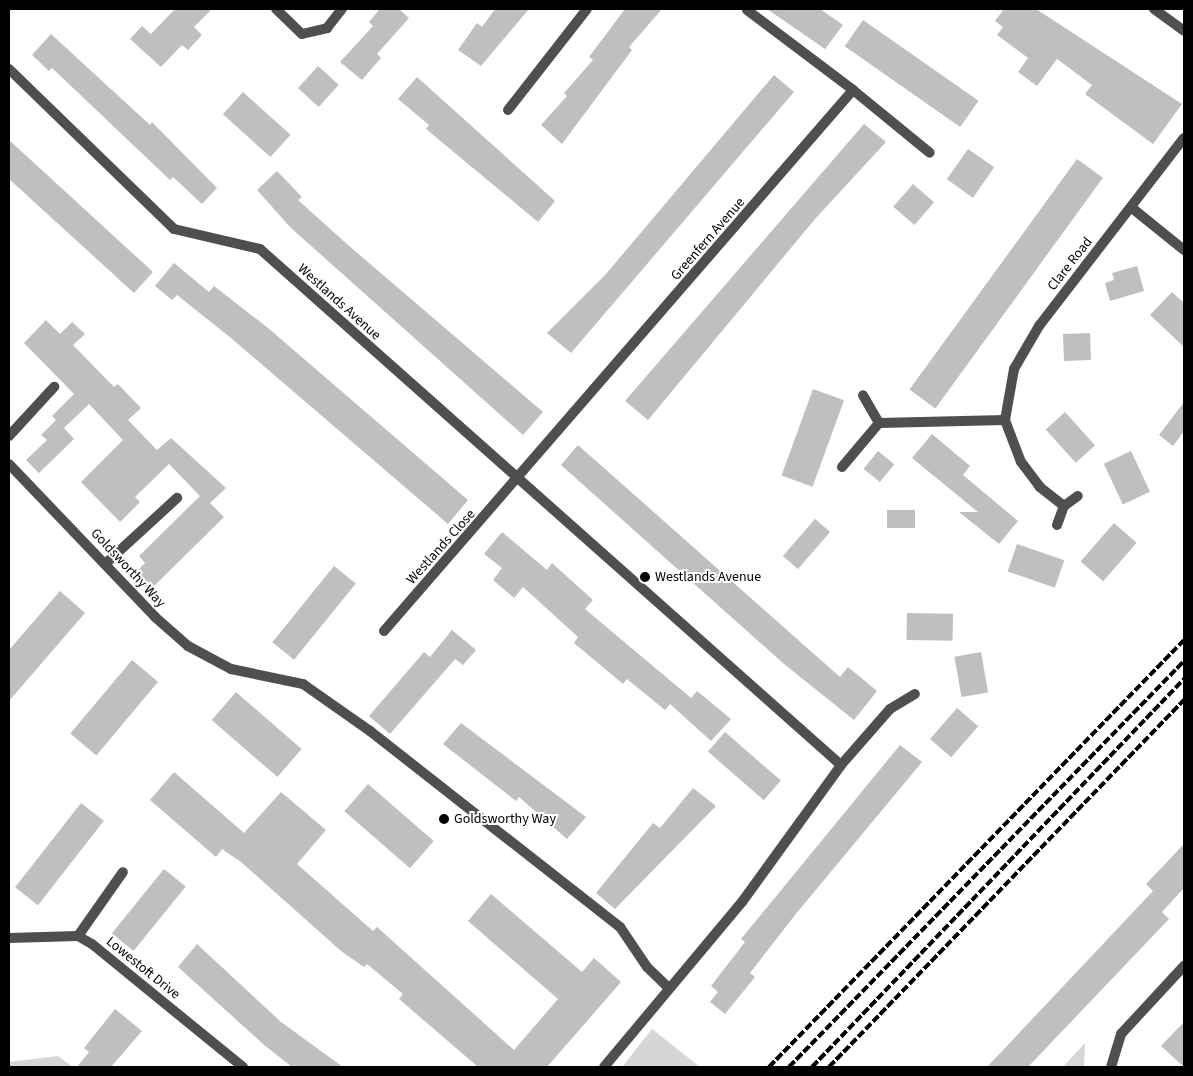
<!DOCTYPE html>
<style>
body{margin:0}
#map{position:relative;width:1193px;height:1076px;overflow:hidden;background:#fff;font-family:"Source Sans 3",sans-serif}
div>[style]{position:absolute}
.green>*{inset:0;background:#d6d6d6}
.building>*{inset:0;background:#bfbfbf;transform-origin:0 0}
.minor>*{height:10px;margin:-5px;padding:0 5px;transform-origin:5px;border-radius:5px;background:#4f4f4f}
.tertiary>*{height:10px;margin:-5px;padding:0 5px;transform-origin:5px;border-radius:5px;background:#4f4f4f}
.rail>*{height:4px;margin-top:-2px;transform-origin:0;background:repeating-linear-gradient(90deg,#000 0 8px,transparent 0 10.5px)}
.dots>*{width:14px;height:14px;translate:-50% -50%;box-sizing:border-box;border:2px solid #fff;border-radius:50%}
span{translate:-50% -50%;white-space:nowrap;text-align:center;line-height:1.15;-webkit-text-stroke:4px #fff;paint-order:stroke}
.street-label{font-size:14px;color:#000}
.poi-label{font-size:14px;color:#000}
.left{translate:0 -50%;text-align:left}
.frame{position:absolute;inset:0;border:10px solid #000;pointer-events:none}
</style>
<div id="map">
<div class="green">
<div style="clip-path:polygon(652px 1029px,700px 1067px,622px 1067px)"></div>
<div style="clip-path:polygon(1085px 1043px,1084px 1067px,1063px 1067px)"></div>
<div style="clip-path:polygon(58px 1056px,73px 1067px,9px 1067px,9px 1062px)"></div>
</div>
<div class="building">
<div style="clip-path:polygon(175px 9px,212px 9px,194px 27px,202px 35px,188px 50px,182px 45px,161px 67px,130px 39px,142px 26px,151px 34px)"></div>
<div style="clip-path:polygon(380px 9px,399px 9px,409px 18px,377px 54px,381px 58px,362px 80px,340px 62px,373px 26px,369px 22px)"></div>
<div style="clip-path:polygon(495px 9px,529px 9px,481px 66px,458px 50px,477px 23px,482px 27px)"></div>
<div style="clip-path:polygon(625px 9px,662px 9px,629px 47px,632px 50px,562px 144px,541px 125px,567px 96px,564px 93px,593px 60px,589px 57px)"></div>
<div style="clip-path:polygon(767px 9px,820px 9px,843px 25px,825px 49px)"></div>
<div style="clip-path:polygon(1004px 9px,1036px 9px,1182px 104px,1153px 144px,1085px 94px,1092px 85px,1057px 59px,1037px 86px,1018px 72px,1028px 58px,997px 35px,1003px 27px,995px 21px)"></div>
<div style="left:863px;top:20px;width:141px;height:32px;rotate:35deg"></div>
<div style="clip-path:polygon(51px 34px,150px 125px,152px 122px,217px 188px,202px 204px,173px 177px,170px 180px,52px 68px,49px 71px,32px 55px)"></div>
<div style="left:318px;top:66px;width:28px;height:30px;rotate:42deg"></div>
<div style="clip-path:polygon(774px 75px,794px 92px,571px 353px,547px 333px,606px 274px)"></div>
<div style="clip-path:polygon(417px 77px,555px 201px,538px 222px,426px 129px,429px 125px,398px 99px)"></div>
<div style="left:243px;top:92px;width:64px;height:30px;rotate:42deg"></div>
<div style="clip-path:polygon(864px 124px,886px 142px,815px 219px,648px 420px,625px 401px)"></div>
<div style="clip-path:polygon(9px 140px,153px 272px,134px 293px,9px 179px)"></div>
<div style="left:968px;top:149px;width:32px;height:37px;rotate:35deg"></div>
<div style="left:1077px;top:159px;width:32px;height:285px;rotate:36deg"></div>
<div style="clip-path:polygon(277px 171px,302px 197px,298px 200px,348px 245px,543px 412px,523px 435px,290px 227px,257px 190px)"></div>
<div style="left:913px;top:184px;width:28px;height:30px;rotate:41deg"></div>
<div style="clip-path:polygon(174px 263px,209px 292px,214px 286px,268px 328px,468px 500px,448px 524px,231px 338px,177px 295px,172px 300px,155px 286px)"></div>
<div style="clip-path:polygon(1137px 266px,1144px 291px,1110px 301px,1105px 283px,1114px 280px,1112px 273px)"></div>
<div style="clip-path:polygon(1172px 292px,1184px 303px,1184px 347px,1150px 315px)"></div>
<div style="clip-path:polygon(46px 320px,60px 334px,72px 322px,85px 334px,73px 345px,114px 387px,118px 384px,141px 408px,128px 420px,157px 450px,171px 438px,226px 488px,210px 503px,224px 517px,149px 591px,133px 575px,145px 563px,139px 556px,200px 496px,169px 464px,135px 497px,140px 502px,120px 522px,81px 482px,123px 440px,89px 404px,64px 428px,74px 439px,39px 473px,26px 460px,47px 440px,41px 435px,56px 420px,52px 416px,74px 394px,24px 343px)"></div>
<div style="left:1090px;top:333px;width:27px;height:27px;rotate:88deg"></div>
<div style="left:813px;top:389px;width:33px;height:92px;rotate:20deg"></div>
<div style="clip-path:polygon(1184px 402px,1184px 431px,1173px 446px,1159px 435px)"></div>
<div style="left:1065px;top:412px;width:45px;height:26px;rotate:48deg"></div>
<div style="clip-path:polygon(932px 434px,970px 466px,963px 475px,1018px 521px,999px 544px,959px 512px,978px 512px,912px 458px)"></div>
<div style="clip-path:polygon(578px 445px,840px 677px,848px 667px,877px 691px,854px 720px,784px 664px,561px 465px)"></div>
<div style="left:878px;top:451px;width:21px;height:23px;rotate:39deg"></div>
<div style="left:1131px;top:451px;width:45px;height:30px;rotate:65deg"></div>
<div style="left:887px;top:510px;width:28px;height:18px"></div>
<div style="left:815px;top:519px;width:20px;height:49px;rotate:41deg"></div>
<div style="left:1114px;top:523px;width:30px;height:51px;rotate:41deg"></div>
<div style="clip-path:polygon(502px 532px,547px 570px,552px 563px,593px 600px,585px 609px,691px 698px,697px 691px,731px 719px,711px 741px,670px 704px,665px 710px,627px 679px,623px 684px,574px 643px,578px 637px,523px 587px,514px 598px,493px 580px,502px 568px,484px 554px)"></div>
<div style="left:1017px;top:544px;width:50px;height:29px;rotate:19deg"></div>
<div style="left:334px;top:566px;width:28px;height:98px;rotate:39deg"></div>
<div style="clip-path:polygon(60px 591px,85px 613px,9px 701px,9px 650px)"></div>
<div style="left:907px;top:613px;width:46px;height:27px;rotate:1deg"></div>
<div style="clip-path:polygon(452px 630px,476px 650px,463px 665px,455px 659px,390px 734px,369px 716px,424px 652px,430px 657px)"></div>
<div style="left:981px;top:652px;width:41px;height:27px;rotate:80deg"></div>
<div style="left:132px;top:660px;width:34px;height:96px;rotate:40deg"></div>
<div style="left:236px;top:692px;width:87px;height:37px;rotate:41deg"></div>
<div style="left:957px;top:708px;width:28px;height:41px;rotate:41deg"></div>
<div style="clip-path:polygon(461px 723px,586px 817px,567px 839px,519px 797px,516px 801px,443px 744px)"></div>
<div style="left:725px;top:732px;width:74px;height:26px;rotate:41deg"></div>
<div style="clip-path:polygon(900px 745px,922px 762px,795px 915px,750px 973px,755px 977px,725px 1014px,710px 1002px,718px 992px,711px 986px,745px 942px,741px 939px)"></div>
<div style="clip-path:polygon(174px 772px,244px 833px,281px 792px,326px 830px,297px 864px,373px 931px,377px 927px,514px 1050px,558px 999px,468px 921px,491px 894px,582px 972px,594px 958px,621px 982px,547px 1067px,478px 1067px,399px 999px,403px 994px,367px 964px,364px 967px,341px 951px,241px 862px,222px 849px,216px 857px,150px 800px)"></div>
<div style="left:368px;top:784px;width:87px;height:36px;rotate:41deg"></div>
<div style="clip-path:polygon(693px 788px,716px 806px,615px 909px,596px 893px,653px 823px,660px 828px)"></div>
<div style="left:81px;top:803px;width:29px;height:107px;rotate:38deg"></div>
<div style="clip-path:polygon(1184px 844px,1184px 888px,1162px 912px,1169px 919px,1028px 1067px,987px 1067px,1153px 891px,1146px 884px)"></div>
<div style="left:164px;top:869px;width:28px;height:83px;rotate:39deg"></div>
<div style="clip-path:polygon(197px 944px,281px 1022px,343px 1067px,292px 1067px,263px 1044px,178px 967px)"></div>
<div style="clip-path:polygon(115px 1009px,142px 1031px,111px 1067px,77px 1067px,89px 1052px,84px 1048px)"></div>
<div style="clip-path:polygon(1184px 1022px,1184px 1067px,1161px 1046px)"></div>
</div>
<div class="minor">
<div style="left:276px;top:9px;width:36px;rotate:44deg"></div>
<div style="left:302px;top:34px;width:26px;rotate:-13deg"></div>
<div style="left:327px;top:28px;width:24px;rotate:-52deg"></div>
<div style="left:747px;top:10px;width:133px;rotate:37deg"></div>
<div style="left:9px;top:69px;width:230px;rotate:44.1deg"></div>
<div style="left:174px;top:229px;width:88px;rotate:13.1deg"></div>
<div style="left:260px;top:249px;width:777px;rotate:41.61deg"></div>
<div style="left:508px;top:110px;width:128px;rotate:-52deg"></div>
<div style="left:1132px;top:208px;width:67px;rotate:38.9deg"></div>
<div style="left:879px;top:423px;width:126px;rotate:-1.4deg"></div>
<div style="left:9px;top:436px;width:67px;rotate:-47.4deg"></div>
<div style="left:9px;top:464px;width:211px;rotate:46.3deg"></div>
<div style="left:155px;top:617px;width:44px;rotate:41.3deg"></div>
<div style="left:188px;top:646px;width:49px;rotate:28.1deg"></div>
<div style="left:231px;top:669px;width:74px;rotate:11.8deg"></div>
<div style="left:303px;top:684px;width:82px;rotate:35deg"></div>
<div style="left:370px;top:731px;width:318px;rotate:38.1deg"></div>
<div style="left:620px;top:927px;width:48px;rotate:56deg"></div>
<div style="left:647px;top:967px;width:30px;rotate:44deg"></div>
<div style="left:842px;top:467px;width:57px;rotate:-49.9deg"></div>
<div style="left:879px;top:423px;width:32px;rotate:-120deg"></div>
<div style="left:1064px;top:506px;width:31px;rotate:-142deg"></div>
<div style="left:1040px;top:487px;width:31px;rotate:-127deg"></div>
<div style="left:1021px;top:462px;width:45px;rotate:-110.9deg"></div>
<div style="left:1005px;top:420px;width:52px;rotate:-80deg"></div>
<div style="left:1014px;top:369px;width:50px;rotate:-59.8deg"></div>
<div style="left:1039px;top:326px;width:237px;rotate:-52.4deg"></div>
<div style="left:1057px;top:525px;width:20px;rotate:-70deg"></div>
<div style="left:1064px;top:506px;width:17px;rotate:-36deg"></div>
<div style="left:105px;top:564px;width:98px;rotate:-42.5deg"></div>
<div style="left:384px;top:631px;width:716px;rotate:-49.08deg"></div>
<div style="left:853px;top:90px;width:99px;rotate:39.3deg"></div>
<div style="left:78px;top:936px;width:78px;rotate:-54.9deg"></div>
<div style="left:9px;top:938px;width:69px;rotate:-1.7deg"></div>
<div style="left:78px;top:936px;width:16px;rotate:30deg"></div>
<div style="left:92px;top:944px;width:195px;rotate:39.2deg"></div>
<div style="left:604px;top:1067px;width:215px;rotate:-50.1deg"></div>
<div style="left:742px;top:902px;width:169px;rotate:-54.1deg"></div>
<div style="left:841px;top:765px;width:74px;rotate:-48.8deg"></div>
<div style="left:890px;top:709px;width:29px;rotate:-31deg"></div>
<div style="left:1111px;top:1067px;width:34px;rotate:-73deg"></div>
<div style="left:1121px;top:1034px;width:93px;rotate:-47.2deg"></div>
</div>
<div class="tertiary">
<div style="left:1154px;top:9px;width:37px;rotate:36deg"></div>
</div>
<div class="rail">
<div style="left:769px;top:1067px;width:595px;rotate:-45.82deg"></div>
<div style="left:789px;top:1067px;width:566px;rotate:-45.79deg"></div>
<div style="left:812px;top:1067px;width:538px;rotate:-46.21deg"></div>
<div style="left:829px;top:1067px;width:511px;rotate:-45.95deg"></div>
</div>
<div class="dots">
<div style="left:645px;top:577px;background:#000"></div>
<div style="left:444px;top:819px;background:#000"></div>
</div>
<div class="street-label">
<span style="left:708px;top:239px;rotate:-49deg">Greenfern Avenue</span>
<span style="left:1070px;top:264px;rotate:-52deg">Clare Road</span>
<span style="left:339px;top:302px;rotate:42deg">Westlands Avenue</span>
<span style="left:441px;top:547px;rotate:-48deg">Westlands Close</span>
<span style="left:128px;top:568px;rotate:47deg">Goldsworthy Way</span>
<span style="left:143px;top:968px;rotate:39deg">Lowestoft Drive</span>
</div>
<div class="poi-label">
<span class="left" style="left:655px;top:577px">Westlands Avenue</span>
<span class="left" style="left:454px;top:819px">Goldsworthy Way</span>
</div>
<div class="frame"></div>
</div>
